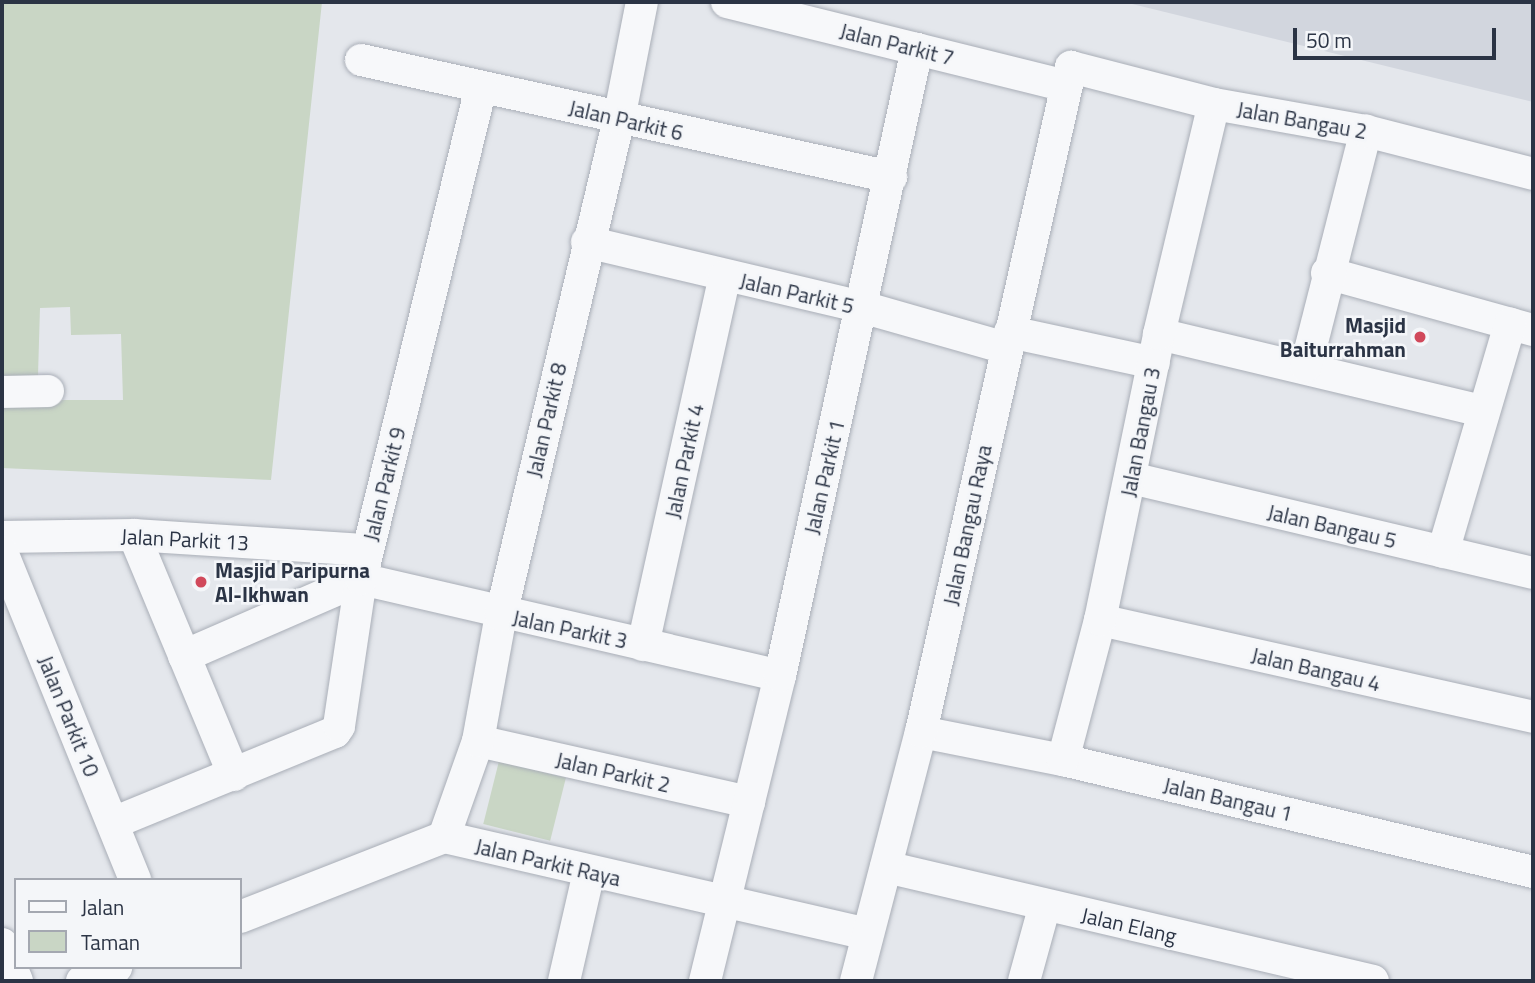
<!DOCTYPE html>
<style>
body{margin:0}
#map{position:relative;width:1535px;height:983px;overflow:hidden;background:#e4e7ec;font-family:"Titillium Web",sans-serif}
div>[style]{position:absolute}
.built>*{inset:0;background:#d2d6de}
.green>*{inset:0;background:#c9d6c5;transform-origin:0 0}
.roads{filter:drop-shadow(0 0 2px #a9aeb7) drop-shadow(0 0 2px #a9aeb7)}
.minor>*{height:32px;margin:-16px;padding:0 16px;transform-origin:16px;border-radius:16px;background:#f7f8fa}
.dots>*{width:19px;height:19px;translate:-50% -50%;box-sizing:border-box;border:4px solid #f4f6f9;border-radius:50%}
span{translate:-50% -50%;white-space:nowrap;text-align:center;line-height:1.15;-webkit-text-stroke:5px #f4f6f9;paint-order:stroke}
.street-label{font-size:21px;color:#2b3445}
.poi-label{font-size:21px;color:#2b3445;font-weight:700}
.right{translate:-100% -50%;text-align:right}
.left{translate:0 -50%;text-align:left}
.frame{position:absolute;inset:0;border:4px solid #2b3445;pointer-events:none}
.legend{position:absolute;left:14px;top:878px;width:228px;height:91px;box-sizing:border-box;background:#f4f6f9;border:2px solid #a4a8b1;margin:0;padding:9px 12px;list-style:none;font-size:21px;color:#2b3445}
.legend li{display:flex;align-items:center;gap:14px;height:35px}
.legend b{width:35px;border:2px solid #a4a8b1}
.scale{position:absolute;left:1293px;top:28px;width:203px;height:32px;box-sizing:border-box;border:4px solid #2b3445;border-top:0;padding-left:9px;font-size:21px;line-height:24px;white-space:nowrap;color:#2b3445;-webkit-text-stroke:5px #f4f6f9;paint-order:stroke}
</style>
<div id="map">
<div class="built">
<div style="clip-path:polygon(1124px 2px,1533px 2px,1533px 102px)"></div>
</div>
<div class="green">
<div style="clip-path:polygon(2px 2px,322px 2px,271px 480px,2px 468px,2px 400px,123px 400px,121px 334px,71px 335px,70px 307px,40px 308px,38px 375px,2px 377px)"></div>
<div style="left:499px;top:761px;width:69px;height:65px;rotate:14deg"></div>
</div>
<div class="roads">
<div class="minor">
<div style="left:727px;top:2px;width:349px;rotate:13.9deg"></div>
<div style="left:361px;top:60px;width:543px;rotate:12.45deg"></div>
<div style="left:587px;top:242px;width:283px;rotate:13.3deg"></div>
<div style="left:862px;top:307px;width:150px;rotate:15.9deg"></div>
<div style="left:1327px;top:273px;width:214px;rotate:15.5deg"></div>
<div style="left:1010px;top:332px;width:147px;rotate:12.1deg"></div>
<div style="left:1159px;top:334px;width:332px;rotate:13.4deg"></div>
<div style="left:1306px;top:366px;width:243px;rotate:-75.7deg"></div>
<div style="left:2px;top:392px;width:46px;rotate:-1.2deg"></div>
<div style="left:1131px;top:478px;width:413px;rotate:13.3deg"></div>
<div style="left:134px;top:535px;width:260px;rotate:67.4deg"></div>
<div style="left:2px;top:537px;width:132px;rotate:-0.9deg"></div>
<div style="left:134px;top:535px;width:234px;rotate:3.7deg"></div>
<div style="left:2px;top:552px;width:354px;rotate:67.9deg"></div>
<div style="left:1443px;top:552px;width:238px;rotate:-73.6deg"></div>
<div style="left:1100px;top:620px;width:444px;rotate:12.6deg"></div>
<div style="left:643px;top:645px;width:378px;rotate:-77.5deg"></div>
<div style="left:184px;top:656px;width:193px;rotate:-23.5deg"></div>
<div style="left:361px;top:579px;width:430px;rotate:13deg"></div>
<div style="left:921px;top:732px;width:145px;rotate:11.2deg"></div>
<div style="left:1063px;top:760px;width:483px;rotate:13.4deg"></div>
<div style="left:478px;top:741px;width:278px;rotate:12.7deg"></div>
<div style="left:1063px;top:760px;width:145px;rotate:-75.2deg"></div>
<div style="left:1100px;top:620px;width:292px;rotate:-78.3deg"></div>
<div style="left:1159px;top:334px;width:236px;rotate:-76.6deg"></div>
<div style="left:113px;top:823px;width:240px;rotate:-22.3deg"></div>
<div style="left:335px;top:732px;width:7px;rotate:-56deg"></div>
<div style="left:339px;top:726px;width:149px;rotate:-81.5deg"></div>
<div style="left:361px;top:579px;width:506px;rotate:-76.29deg"></div>
<div style="left:444px;top:837px;width:102px;rotate:-70.5deg"></div>
<div style="left:478px;top:741px;width:128px;rotate:-79.7deg"></div>
<div style="left:501px;top:615px;width:510px;rotate:-76.62deg"></div>
<div style="left:619px;top:119px;width:119px;rotate:-78.9deg"></div>
<div style="left:886px;top:867px;width:500px;rotate:13.17deg"></div>
<div style="left:240px;top:917px;width:219px;rotate:-21.4deg"></div>
<div style="left:444px;top:837px;width:434px;rotate:12.9deg"></div>
<div style="left:2px;top:944px;width:40px;rotate:68deg"></div>
<div style="left:82px;top:981px;width:37px;rotate:-22deg"></div>
<div style="left:564px;top:981px;width:112px;rotate:-77.1deg"></div>
<div style="left:705px;top:981px;width:314px;rotate:-76.2deg"></div>
<div style="left:780px;top:676px;width:642px;rotate:-77.67deg"></div>
<div style="left:856px;top:981px;width:257px;rotate:-75.4deg"></div>
<div style="left:921px;top:732px;width:682px;rotate:-77.29deg"></div>
<div style="left:1071px;top:67px;width:148px;rotate:14.5deg"></div>
<div style="left:1214px;top:104px;width:154px;rotate:10.1deg"></div>
<div style="left:1366px;top:131px;width:172px;rotate:14.4deg"></div>
<div style="left:1024px;top:981px;width:79px;rotate:-74.6deg"></div>
</div>
</div>
<div class="dots">
<div style="left:1420px;top:337px;background:#d1495b"></div>
<div style="left:201px;top:582px;background:#d1495b"></div>
</div>
<div class="street-label">
<span style="left:897px;top:44px;rotate:14deg">Jalan Parkit 7</span>
<span style="left:626px;top:120px;rotate:13deg">Jalan Parkit 6</span>
<span style="left:1302px;top:120px;rotate:10deg">Jalan Bangau 2</span>
<span style="left:797px;top:293px;rotate:13deg">Jalan Parkit 5</span>
<span style="left:546px;top:420px;rotate:-77deg">Jalan Parkit 8</span>
<span style="left:1140px;top:432px;rotate:-79deg">Jalan Bangau 3</span>
<span style="left:684px;top:461px;rotate:-78deg">Jalan Parkit 4</span>
<span style="left:824px;top:477px;rotate:-77deg">Jalan Parkit 1</span>
<span style="left:384px;top:484px;rotate:-76deg">Jalan Parkit 9</span>
<span style="left:967px;top:525px;rotate:-78deg">Jalan Bangau Raya</span>
<span style="left:1332px;top:526px;rotate:13deg">Jalan Bangau 5</span>
<span style="left:185px;top:539px;rotate:3deg">Jalan Parkit 13</span>
<span style="left:570px;top:629px;rotate:12deg">Jalan Parkit 3</span>
<span style="left:1316px;top:669px;rotate:13deg">Jalan Bangau 4</span>
<span style="left:69px;top:716px;rotate:68deg">Jalan Parkit 10</span>
<span style="left:613px;top:772px;rotate:13deg">Jalan Parkit 2</span>
<span style="left:1228px;top:799px;rotate:13deg">Jalan Bangau 1</span>
<span style="left:548px;top:862px;rotate:13deg">Jalan Parkit Raya</span>
<span style="left:1129px;top:925px;rotate:13deg">Jalan Elang</span>
</div>
<div class="poi-label">
<span class="right" style="left:1406px;top:337px">Masjid<br>Baiturrahman</span>
<span class="left" style="left:215px;top:582px">Masjid Paripurna<br>Al-Ikhwan</span>
</div>
<div class="frame"></div>
<ul class="legend">
<li><b style="height:9px;background:#f7f8fa"></b>Jalan</li>
<li><b style="height:19px;background:#c9d6c5"></b>Taman</li>
</ul>
<div class="scale">50 m</div>
</div>
